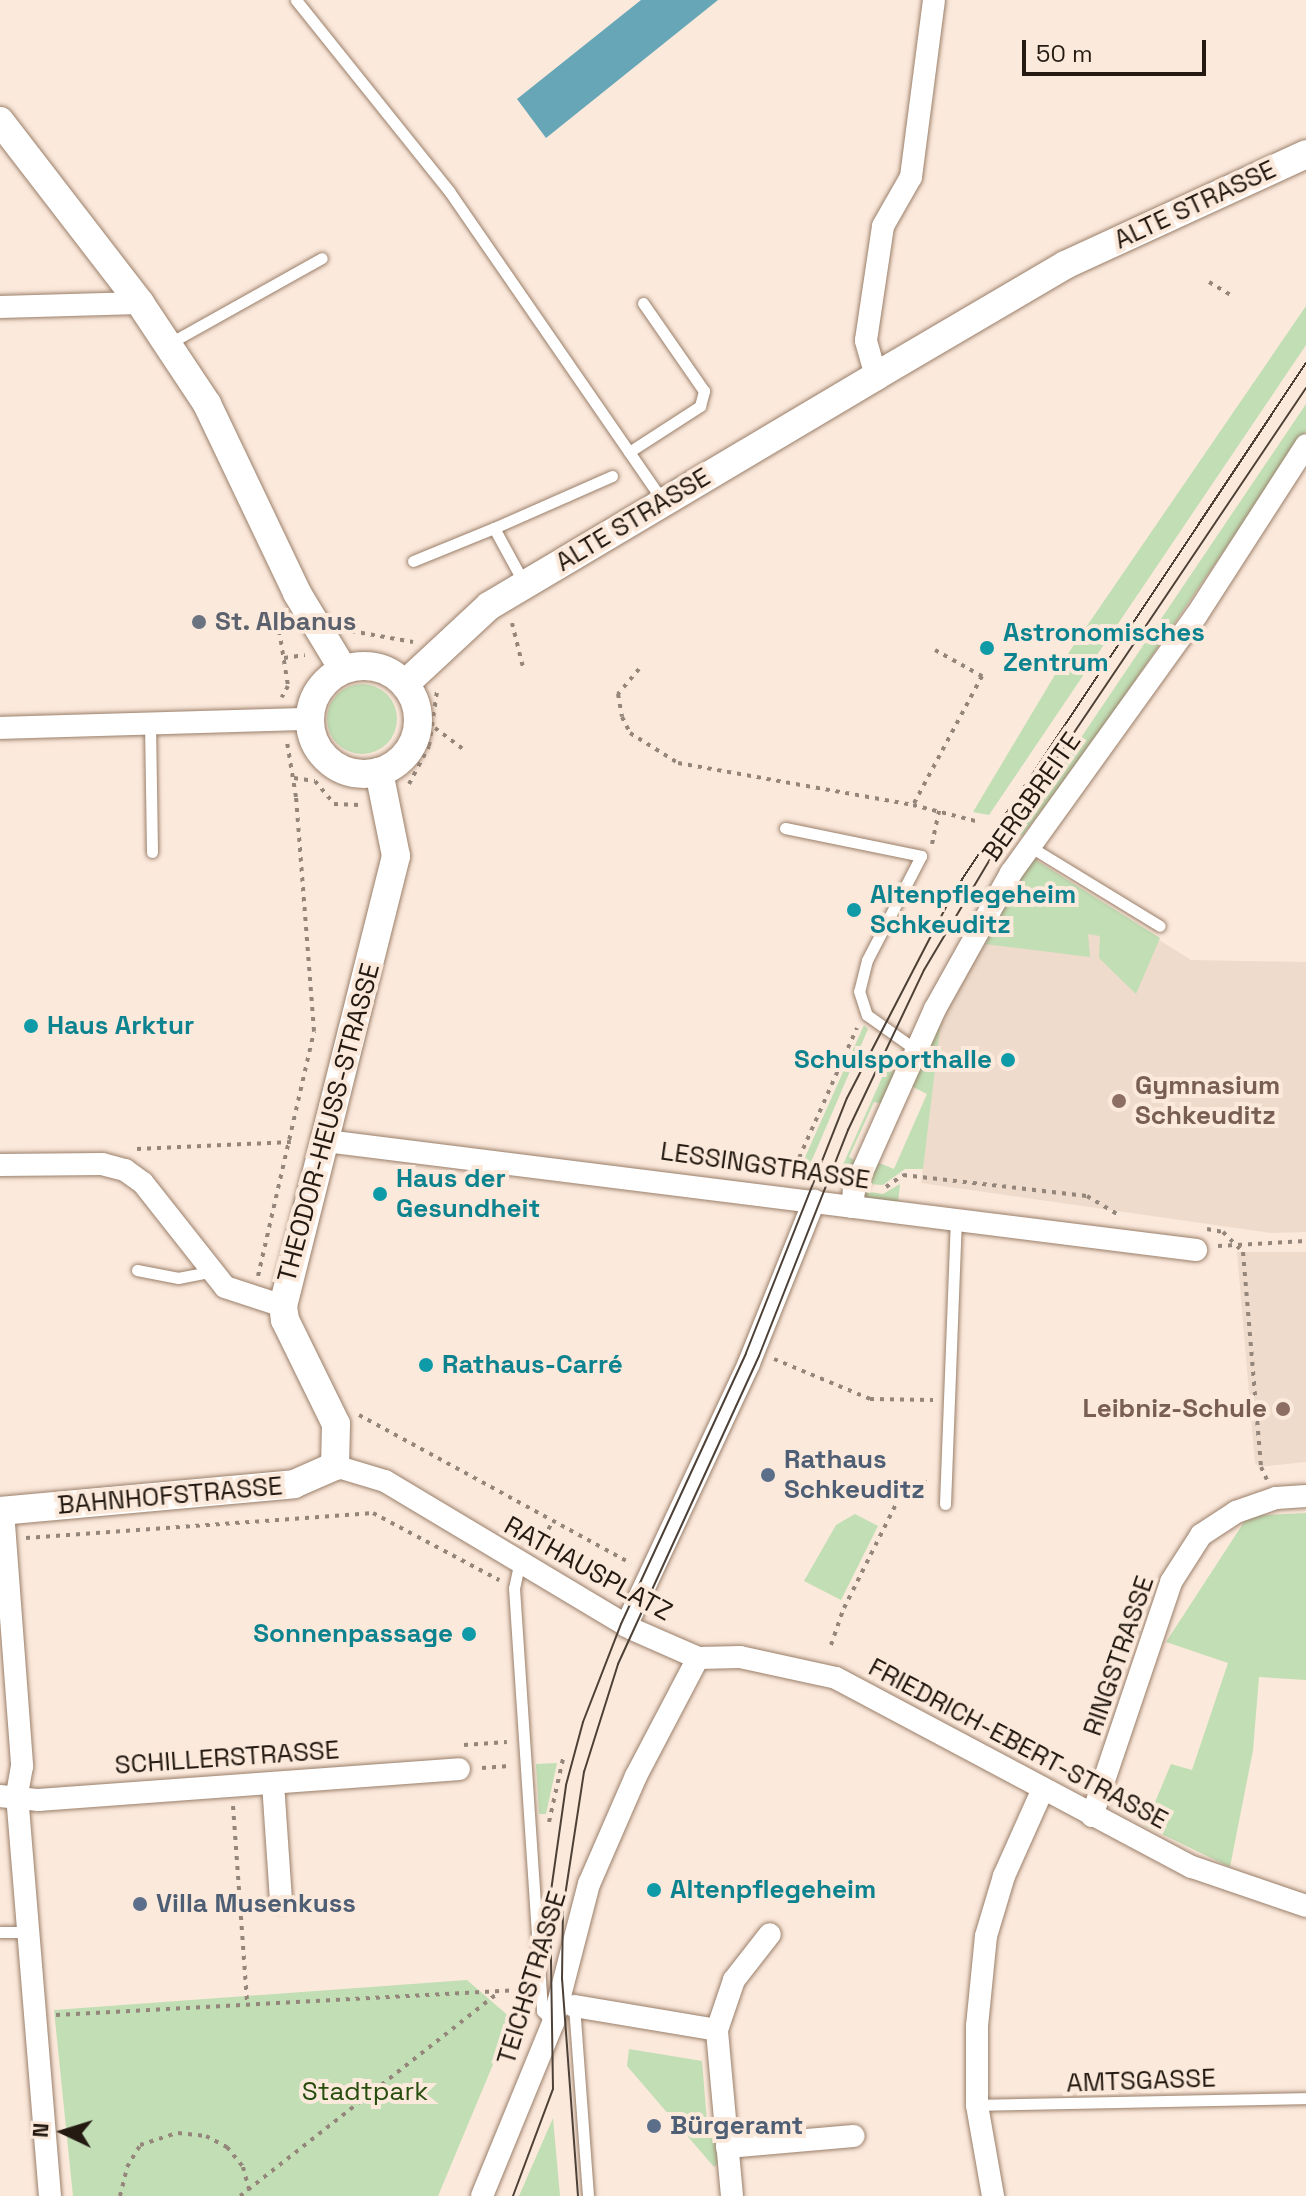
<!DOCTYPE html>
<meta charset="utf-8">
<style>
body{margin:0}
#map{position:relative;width:1306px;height:2196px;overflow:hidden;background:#fbe9db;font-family:"Space Grotesk",sans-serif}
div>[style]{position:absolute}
.education>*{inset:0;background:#eedbcb}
.green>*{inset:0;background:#c1deb4}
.round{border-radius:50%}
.water>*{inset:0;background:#66a6b7}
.path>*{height:4px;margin-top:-2px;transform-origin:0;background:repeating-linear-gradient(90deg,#94867b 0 4px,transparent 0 10px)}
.roads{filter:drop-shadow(0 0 2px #9a7f6a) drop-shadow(0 0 2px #9a7f6a)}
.service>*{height:11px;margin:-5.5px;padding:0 5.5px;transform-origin:5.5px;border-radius:5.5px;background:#fff}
.minor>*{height:22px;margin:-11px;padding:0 11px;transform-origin:11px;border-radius:11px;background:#fff}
.tertiary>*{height:28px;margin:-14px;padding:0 14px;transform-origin:14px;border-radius:14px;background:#fff}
.tertiary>.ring{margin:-14px;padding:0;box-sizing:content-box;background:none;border:28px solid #fff;border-radius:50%}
.tram>*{height:2px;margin:-1px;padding:0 1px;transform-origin:1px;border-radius:1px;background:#4d4137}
.dots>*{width:22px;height:22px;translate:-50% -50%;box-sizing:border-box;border:4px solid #fbe9db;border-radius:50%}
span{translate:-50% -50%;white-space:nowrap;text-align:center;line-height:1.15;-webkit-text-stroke:8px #fbe9db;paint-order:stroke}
.street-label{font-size:26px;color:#241a11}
.worship-label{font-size:26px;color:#5b616d;font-weight:700}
.left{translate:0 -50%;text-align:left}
.culture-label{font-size:26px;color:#0d838f;font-weight:700}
.right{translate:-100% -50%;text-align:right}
.education-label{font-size:26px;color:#785e54;font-weight:700}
.service-label{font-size:26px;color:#4e5e75;font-weight:700}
.park-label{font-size:26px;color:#274d0e}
.north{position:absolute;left:24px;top:2092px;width:80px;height:80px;-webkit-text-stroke:6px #fbe9db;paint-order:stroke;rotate:274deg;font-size:22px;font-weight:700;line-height:32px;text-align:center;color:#241a11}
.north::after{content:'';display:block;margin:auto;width:28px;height:36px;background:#241a11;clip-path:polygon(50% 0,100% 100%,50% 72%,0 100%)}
.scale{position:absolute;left:1022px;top:40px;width:184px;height:36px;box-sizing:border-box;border:4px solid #241a11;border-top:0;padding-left:10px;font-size:24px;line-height:28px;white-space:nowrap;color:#241a11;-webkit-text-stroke:6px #fbe9db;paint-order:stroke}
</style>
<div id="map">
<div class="education">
<div style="clip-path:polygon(1030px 859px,1191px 960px,1306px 962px,1306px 1232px,1271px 1233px,921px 1183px,941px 1019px)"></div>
<div style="clip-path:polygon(1237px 1252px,1306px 1252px,1306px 1462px,1259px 1467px,1255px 1463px)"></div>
</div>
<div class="green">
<div style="clip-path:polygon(1306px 306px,1306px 345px,989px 815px,973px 812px,1065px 658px)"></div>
<div style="clip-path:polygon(1306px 404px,1306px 431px,1084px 755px,1022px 836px,1016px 834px)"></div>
<div class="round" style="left:327px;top:684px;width:70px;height:70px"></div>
<div style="clip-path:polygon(1031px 857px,1160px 938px,1136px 994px,1099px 958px,1100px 936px,1088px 934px,1090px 957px,985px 944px)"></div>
<div style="clip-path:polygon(941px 1020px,923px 1169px,905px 1169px,883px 1185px,867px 1184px,877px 1162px,894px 1169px,927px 1094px,911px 1086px)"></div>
<div style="clip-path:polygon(864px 1025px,868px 1029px,809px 1167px,802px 1164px)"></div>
<div style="clip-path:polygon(893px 1053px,894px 1077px,882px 1104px,874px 1102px,849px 1157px,856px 1161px,848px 1179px,837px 1178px)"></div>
<div style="clip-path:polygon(900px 1184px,898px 1203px,864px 1199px,864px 1191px,883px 1194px)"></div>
<div style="clip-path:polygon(1306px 1513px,1306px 1680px,1259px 1677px,1253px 1750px,1230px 1867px,1145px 1826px,1171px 1764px,1192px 1770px,1228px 1663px,1166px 1642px,1248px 1516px)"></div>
<div style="clip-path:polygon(855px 1514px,878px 1526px,841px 1600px,804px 1581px,836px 1525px)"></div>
<div style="clip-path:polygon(557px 1763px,546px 1814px,539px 1814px,536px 1764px)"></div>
<div style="clip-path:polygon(467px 1980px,512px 2019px,438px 2196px,73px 2196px,54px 2010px)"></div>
<div style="clip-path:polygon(629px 2049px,702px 2061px,708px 2134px,719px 2141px,721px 2161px,714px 2167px,627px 2066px)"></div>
<div style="clip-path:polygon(553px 2118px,560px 2196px,519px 2196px)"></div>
</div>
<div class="water">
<div style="clip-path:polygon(641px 0,718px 0,546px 138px,517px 99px)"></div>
</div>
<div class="path">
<div style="left:1209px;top:282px;width:27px;rotate:31deg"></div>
<div style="left:276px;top:611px;width:76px;rotate:80.9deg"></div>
<div style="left:288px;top:686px;width:13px;rotate:119deg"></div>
<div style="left:512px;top:623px;width:45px;rotate:76deg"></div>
<div style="left:351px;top:631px;width:63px;rotate:10.1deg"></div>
<div style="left:935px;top:650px;width:54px;rotate:29deg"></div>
<div style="left:982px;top:676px;width:146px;rotate:118.1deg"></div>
<div style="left:913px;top:805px;width:68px;rotate:14.4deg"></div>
<div style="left:284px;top:658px;width:21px;rotate:-8deg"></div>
<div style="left:639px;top:669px;width:33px;rotate:130deg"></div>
<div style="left:618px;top:694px;width:23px;rotate:80deg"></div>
<div style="left:622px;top:717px;width:18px;rotate:63deg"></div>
<div style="left:630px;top:733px;width:57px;rotate:32deg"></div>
<div style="left:678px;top:763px;width:239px;rotate:10.1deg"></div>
<div style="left:435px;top:728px;width:34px;rotate:37deg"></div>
<div style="left:294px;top:778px;width:21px;rotate:8deg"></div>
<div style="left:315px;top:781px;width:30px;rotate:50deg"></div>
<div style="left:334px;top:804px;width:26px;rotate:2deg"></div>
<div style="left:409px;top:784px;width:43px;rotate:-62.2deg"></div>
<div style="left:429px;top:746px;width:56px;rotate:-81.7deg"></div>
<div style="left:932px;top:844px;width:34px;rotate:-78deg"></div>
<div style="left:137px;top:1149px;width:154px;rotate:-2.6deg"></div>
<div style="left:791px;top:1176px;width:162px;rotate:-66deg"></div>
<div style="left:886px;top:1187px;width:21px;rotate:-35deg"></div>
<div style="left:903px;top:1175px;width:185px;rotate:6.5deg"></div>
<div style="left:1087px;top:1196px;width:37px;rotate:31deg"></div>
<div style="left:1207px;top:1229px;width:16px;rotate:11deg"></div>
<div style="left:1223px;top:1232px;width:28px;rotate:45deg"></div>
<div style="left:1243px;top:1252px;width:216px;rotate:85.2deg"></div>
<div style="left:1261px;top:1467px;width:14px;rotate:65deg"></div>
<div style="left:1218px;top:1246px;width:88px;rotate:-3.3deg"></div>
<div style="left:258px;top:1276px;width:251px;rotate:-77.1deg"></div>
<div style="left:314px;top:1031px;width:235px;rotate:-94.4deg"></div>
<div style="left:296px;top:797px;width:56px;rotate:-99.3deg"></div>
<div style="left:774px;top:1359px;width:104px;rotate:22.6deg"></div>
<div style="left:870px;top:1399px;width:63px;rotate:0.9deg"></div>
<div style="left:359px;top:1415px;width:310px;rotate:28.6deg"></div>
<div style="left:26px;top:1538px;width:348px;rotate:-4.1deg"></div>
<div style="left:373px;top:1513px;width:143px;rotate:28deg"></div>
<div style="left:539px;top:1547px;width:27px;rotate:-62deg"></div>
<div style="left:831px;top:1645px;width:39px;rotate:-71deg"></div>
<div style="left:844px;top:1608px;width:139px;rotate:-63.4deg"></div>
<div style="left:906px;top:1484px;width:21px;rotate:-5deg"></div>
<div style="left:464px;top:1745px;width:43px;rotate:-4deg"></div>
<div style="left:482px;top:1768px;width:27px;rotate:-4deg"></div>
<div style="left:233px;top:1806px;width:197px;rotate:85.9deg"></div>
<div style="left:549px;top:1822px;width:65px;rotate:-77.5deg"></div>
<div style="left:56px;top:2015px;width:468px;rotate:-3.1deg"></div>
<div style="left:120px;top:2196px;width:30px;rotate:-76deg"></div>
<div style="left:127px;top:2167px;width:26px;rotate:-59deg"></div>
<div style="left:140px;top:2145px;width:40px;rotate:-18deg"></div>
<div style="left:178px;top:2133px;width:28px;rotate:6deg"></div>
<div style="left:206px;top:2136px;width:24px;rotate:28deg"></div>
<div style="left:227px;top:2147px;width:26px;rotate:51deg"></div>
<div style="left:243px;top:2167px;width:30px;rotate:75deg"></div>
<div style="left:240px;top:2196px;width:330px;rotate:-38.2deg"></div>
</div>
<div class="roads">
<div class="service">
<div style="left:296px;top:0;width:245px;rotate:51.3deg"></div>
<div style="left:449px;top:191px;width:379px;rotate:55.4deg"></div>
<div style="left:168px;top:344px;width:176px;rotate:-29.2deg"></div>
<div style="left:629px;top:452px;width:85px;rotate:-32.9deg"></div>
<div style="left:700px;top:406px;width:16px;rotate:-75deg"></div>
<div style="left:704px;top:391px;width:107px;rotate:-124.7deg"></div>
<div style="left:494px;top:528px;width:129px;rotate:-23.8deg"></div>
<div style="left:413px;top:561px;width:87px;rotate:-22.2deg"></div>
<div style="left:494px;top:528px;width:63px;rotate:61.4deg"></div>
<div style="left:150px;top:723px;width:129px;rotate:89.1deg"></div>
<div style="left:785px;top:828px;width:139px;rotate:11.6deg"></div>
<div style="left:921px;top:856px;width:117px;rotate:117.4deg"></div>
<div style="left:867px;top:960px;width:32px;rotate:104deg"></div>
<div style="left:859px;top:991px;width:25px;rotate:72deg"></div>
<div style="left:867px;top:1015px;width:60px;rotate:35.5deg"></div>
<div style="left:1029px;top:846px;width:153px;rotate:31.4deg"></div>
<div style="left:137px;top:1270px;width:42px;rotate:11deg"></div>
<div style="left:178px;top:1278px;width:31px;rotate:-11deg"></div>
<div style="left:945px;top:1504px;width:285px;rotate:-87.8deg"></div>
<div style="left:519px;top:1565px;width:24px;rotate:102deg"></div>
<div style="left:514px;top:1588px;width:424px;rotate:86.2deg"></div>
<div style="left:542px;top:2011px;width:16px;rotate:45deg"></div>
<div style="left:0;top:1932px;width:27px"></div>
<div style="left:574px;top:2005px;width:192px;rotate:85.8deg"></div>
<div style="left:977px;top:2105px;width:329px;rotate:-1.2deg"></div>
</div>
<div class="minor">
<div style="left:0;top:307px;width:140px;rotate:-1.6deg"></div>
<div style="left:876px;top:376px;width:37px;rotate:-106deg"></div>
<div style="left:866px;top:340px;width:115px;rotate:-81.5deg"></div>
<div style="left:883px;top:226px;width:56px;rotate:-60.3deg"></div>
<div style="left:911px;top:177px;width:178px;rotate:-82.6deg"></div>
<div style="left:0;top:728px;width:309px;rotate:-1.7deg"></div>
<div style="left:326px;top:1141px;width:877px;rotate:7.14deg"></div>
<div style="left:0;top:1165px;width:102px;rotate:-0.6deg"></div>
<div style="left:102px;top:1164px;width:24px;rotate:15deg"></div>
<div style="left:125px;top:1170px;width:22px;rotate:36deg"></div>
<div style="left:143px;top:1183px;width:132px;rotate:51.7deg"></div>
<div style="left:225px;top:1287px;width:61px;rotate:18.1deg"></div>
<div style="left:852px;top:1207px;width:17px;rotate:-83deg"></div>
<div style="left:854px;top:1190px;width:198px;rotate:-65.9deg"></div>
<div style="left:935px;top:1009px;width:156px;rotate:-60.8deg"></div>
<div style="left:1011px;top:873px;width:317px;rotate:-54.3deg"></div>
<div style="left:1196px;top:616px;width:203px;rotate:-57.2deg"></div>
<div style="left:335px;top:1466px;width:52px;rotate:16.7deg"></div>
<div style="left:385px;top:1481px;width:288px;rotate:30.9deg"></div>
<div style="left:632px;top:1629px;width:72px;rotate:23.7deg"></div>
<div style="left:698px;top:1658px;width:42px;rotate:-1.4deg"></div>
<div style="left:740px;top:1657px;width:98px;rotate:12.3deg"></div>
<div style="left:836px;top:1678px;width:403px;rotate:28deg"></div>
<div style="left:1192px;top:1867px;width:120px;rotate:18.9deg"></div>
<div style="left:3px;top:1511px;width:256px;rotate:85.7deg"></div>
<div style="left:22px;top:1766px;width:29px;rotate:100deg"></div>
<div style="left:17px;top:1795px;width:402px;rotate:85.3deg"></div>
<div style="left:626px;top:1626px;width:290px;rotate:-64.9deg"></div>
<div style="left:749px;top:1363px;width:175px;rotate:-68.1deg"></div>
<div style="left:273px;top:1783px;width:118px;rotate:86.1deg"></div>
<div style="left:0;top:1796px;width:39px;rotate:6deg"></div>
<div style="left:39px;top:1800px;width:421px;rotate:-4.2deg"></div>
<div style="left:1092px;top:1816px;width:247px;rotate:-71.3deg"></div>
<div style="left:1171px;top:1582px;width:56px;rotate:-57.4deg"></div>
<div style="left:1201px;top:1535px;width:42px;rotate:-33.3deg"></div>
<div style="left:1236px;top:1512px;width:42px;rotate:-19.3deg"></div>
<div style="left:1276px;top:1498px;width:30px;rotate:-4deg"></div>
<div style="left:574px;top:2006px;width:145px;rotate:9.5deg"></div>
<div style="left:727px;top:2147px;width:127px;rotate:-5deg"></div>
<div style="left:482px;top:2196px;width:187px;rotate:-67.7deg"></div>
<div style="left:553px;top:2023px;width:144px;rotate:-75.5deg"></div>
<div style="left:589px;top:1884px;width:118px;rotate:-66.5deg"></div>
<div style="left:636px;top:1776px;width:133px;rotate:-62.3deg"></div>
<div style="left:732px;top:2196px;width:167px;rotate:-95.2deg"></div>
<div style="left:717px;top:2030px;width:53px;rotate:-71.2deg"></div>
<div style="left:734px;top:1980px;width:58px;rotate:-52deg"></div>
<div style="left:993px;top:2196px;width:92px;rotate:-100deg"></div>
<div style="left:977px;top:2105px;width:79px;rotate:-90deg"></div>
<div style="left:977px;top:2026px;width:90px;rotate:-84.3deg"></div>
<div style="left:986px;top:1936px;width:63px;rotate:-73.3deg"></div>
<div style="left:1004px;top:1876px;width:93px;rotate:-65.9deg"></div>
</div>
<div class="tertiary">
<div style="left:0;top:121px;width:230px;rotate:52.4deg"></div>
<div style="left:140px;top:303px;width:121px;rotate:56.4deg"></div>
<div style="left:207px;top:404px;width:209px;rotate:64.5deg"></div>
<div style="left:297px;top:593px;width:89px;rotate:58.8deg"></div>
<div class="ring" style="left:310px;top:666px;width:80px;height:80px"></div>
<div style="left:405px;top:684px;width:115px;rotate:-42.9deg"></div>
<div style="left:489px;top:606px;width:450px;rotate:-30.7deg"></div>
<div style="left:876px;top:376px;width:219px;rotate:-30.4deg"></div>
<div style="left:1065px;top:265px;width:265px;rotate:-24.7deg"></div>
<div style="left:0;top:1511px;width:295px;rotate:-5.2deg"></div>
<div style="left:294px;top:1484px;width:45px;rotate:-23.7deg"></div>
<div style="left:335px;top:1466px;width:42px;rotate:-88.6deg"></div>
<div style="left:336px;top:1424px;width:116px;rotate:-116.1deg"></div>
<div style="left:285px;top:1320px;width:14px;rotate:-98deg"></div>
<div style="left:283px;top:1306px;width:464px;rotate:-75.9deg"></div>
<div style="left:396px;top:856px;width:86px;rotate:-101.4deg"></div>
</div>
</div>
<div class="tram">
<div style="left:513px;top:2196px;width:114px;rotate:-69.5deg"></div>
<div style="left:553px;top:2089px;width:191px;rotate:-90.9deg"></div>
<div style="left:550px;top:1898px;width:114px;rotate:-81.9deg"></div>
<div style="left:566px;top:1785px;width:65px;rotate:-74.9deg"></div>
<div style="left:583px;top:1722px;width:105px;rotate:-68.8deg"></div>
<div style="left:621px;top:1624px;width:298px;rotate:-65.2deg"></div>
<div style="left:746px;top:1353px;width:274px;rotate:-68.4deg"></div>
<div style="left:847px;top:1098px;width:234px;rotate:-62.6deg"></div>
<div style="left:955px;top:890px;width:633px;rotate:-56.34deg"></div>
<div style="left:578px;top:2196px;width:218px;rotate:-94.2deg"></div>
<div style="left:562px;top:1979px;width:70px;rotate:-89.2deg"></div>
<div style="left:563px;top:1909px;width:139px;rotate:-81.3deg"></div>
<div style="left:584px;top:1772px;width:113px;rotate:-72.5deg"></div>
<div style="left:618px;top:1664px;width:339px;rotate:-65.4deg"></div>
<div style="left:759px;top:1356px;width:243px;rotate:-68.5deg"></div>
<div style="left:848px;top:1130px;width:177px;rotate:-64.6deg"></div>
<div style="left:924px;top:970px;width:147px;rotate:-59.2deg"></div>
<div style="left:999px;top:844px;width:550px;rotate:-56.05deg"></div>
</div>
<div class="dots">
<div style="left:199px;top:622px;background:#6b7280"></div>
<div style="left:987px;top:648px;background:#0f9aa8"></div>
<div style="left:854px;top:910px;background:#0f9aa8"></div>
<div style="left:31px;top:1026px;background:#0f9aa8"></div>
<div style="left:1008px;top:1060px;background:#0f9aa8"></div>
<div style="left:1119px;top:1101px;background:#8d6e63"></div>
<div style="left:380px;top:1194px;background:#0f9aa8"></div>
<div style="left:426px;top:1365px;background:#0f9aa8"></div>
<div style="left:1283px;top:1409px;background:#8d6e63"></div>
<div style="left:768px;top:1475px;background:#5c6f8a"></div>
<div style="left:469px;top:1634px;background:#0f9aa8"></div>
<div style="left:654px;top:1890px;background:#0f9aa8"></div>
<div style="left:140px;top:1904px;background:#5c6f8a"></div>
<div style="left:654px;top:2126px;background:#5c6f8a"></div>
</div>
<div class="street-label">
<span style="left:1195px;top:205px;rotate:-25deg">ALTE STRASSE</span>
<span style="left:633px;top:520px;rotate:-31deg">ALTE STRASSE</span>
<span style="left:1032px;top:797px;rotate:-55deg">BERGBREITE</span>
<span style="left:329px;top:1123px;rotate:-75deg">THEODOR-HEUSS-STRASSE</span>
<span style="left:765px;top:1166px;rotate:8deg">LESSINGSTRASSE</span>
<span style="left:170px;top:1496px;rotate:-5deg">BAHNHOFSTRASSE</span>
<span style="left:588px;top:1569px;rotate:29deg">RATHAUSPLATZ</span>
<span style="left:1119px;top:1656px;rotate:-71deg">RINGSTRASSE</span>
<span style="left:1018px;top:1744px;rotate:28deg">FRIEDRICH-EBERT-STRASSE</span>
<span style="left:227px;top:1758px;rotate:-4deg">SCHILLERSTRASSE</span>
<span style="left:532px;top:1978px;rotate:-73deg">TEICHSTRASSE</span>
<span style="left:1141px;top:2081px;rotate:-2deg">AMTSGASSE</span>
</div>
<div class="worship-label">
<span class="left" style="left:215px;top:622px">St. Albanus</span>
</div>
<div class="culture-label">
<span class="left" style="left:1003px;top:648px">Astronomisches<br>Zentrum</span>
<span class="left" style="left:870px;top:910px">Altenpflegeheim<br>Schkeuditz</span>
<span class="left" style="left:47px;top:1026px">Haus Arktur</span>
<span class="right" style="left:992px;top:1060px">Schulsporthalle</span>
<span class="left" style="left:396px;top:1194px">Haus der<br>Gesundheit</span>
<span class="left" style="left:442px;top:1365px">Rathaus-Carré</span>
<span class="right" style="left:453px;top:1634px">Sonnenpassage</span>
<span class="left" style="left:670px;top:1890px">Altenpflegeheim</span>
</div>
<div class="education-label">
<span class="left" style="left:1135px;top:1101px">Gymnasium<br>Schkeuditz</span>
<span class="right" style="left:1267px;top:1409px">Leibniz-Schule</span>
</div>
<div class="service-label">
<span class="left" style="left:784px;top:1475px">Rathaus<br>Schkeuditz</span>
<span class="left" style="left:156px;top:1904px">Villa Musenkuss</span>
<span class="left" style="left:670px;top:2126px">Bürgeramt</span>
</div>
<div class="park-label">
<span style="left:365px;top:2092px">Stadtpark</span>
</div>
<div class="north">N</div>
<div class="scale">50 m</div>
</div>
